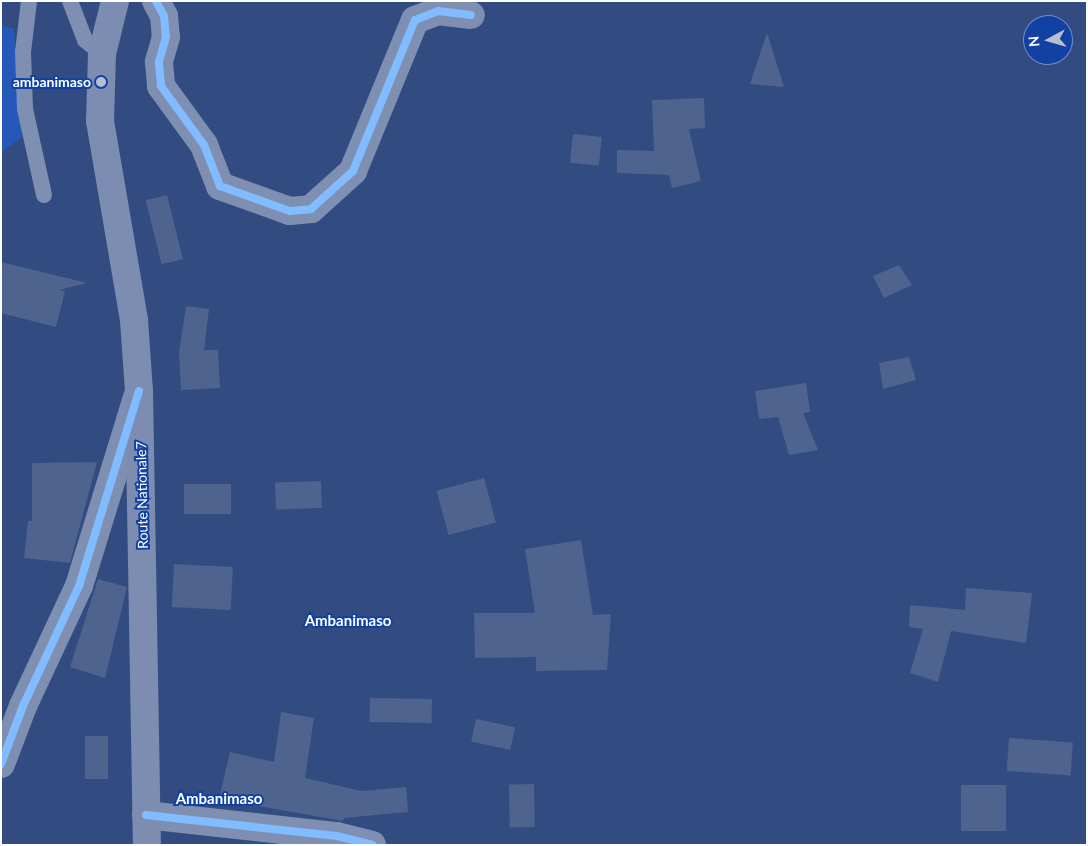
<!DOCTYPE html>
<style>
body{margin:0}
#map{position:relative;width:1088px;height:846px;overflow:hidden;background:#324c82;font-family:Lato,sans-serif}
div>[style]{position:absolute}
.green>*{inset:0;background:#2558b9}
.building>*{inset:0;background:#4e638e;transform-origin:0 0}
.lane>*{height:16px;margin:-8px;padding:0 8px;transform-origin:8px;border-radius:8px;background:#7e8fb2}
.street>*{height:28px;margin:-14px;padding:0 14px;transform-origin:14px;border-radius:14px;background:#7e8fb2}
.primary>*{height:28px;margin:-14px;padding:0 14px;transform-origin:14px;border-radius:14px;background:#7d8db1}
.cycleway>*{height:8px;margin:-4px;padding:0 4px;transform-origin:4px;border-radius:4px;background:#80bcff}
.dots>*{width:14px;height:14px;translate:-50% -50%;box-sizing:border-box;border:2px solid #1141a3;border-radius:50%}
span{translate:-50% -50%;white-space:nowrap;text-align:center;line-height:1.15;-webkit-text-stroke:4px #1141a3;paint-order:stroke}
.poi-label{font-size:14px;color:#fff;font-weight:700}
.right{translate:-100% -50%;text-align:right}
.street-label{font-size:14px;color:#fff}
.neighbourhood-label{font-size:15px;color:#fff;font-weight:700}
.frame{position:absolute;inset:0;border:2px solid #fff;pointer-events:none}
.north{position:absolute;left:1023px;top:15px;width:50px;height:50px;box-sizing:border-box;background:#1141a3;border:1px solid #708dc8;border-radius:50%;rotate:264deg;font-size:14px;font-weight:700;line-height:20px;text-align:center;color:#fff}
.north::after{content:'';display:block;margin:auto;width:18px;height:22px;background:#b7c0d3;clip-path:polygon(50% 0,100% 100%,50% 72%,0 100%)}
</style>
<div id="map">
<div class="green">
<div style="clip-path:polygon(1px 26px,14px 28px,22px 137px,1px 152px)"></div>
</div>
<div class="building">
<div style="clip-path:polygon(767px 33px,784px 87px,750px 84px)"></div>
<div style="clip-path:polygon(704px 98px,705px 128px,689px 129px,701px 181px,672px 188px,669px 175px,617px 173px,617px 150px,654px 151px,652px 100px)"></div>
<div style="left:573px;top:134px;width:29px;height:29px;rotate:6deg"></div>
<div style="left:167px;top:195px;width:66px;height:22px;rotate:76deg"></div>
<div style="clip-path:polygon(1px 262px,87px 283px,59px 290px,65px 291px,56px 327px,1px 313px)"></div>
<div style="clip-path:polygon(899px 265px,912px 285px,884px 298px,873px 276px)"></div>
<div style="clip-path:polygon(186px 306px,209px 309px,204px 350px,218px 350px,220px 388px,181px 390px,179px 352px)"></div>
<div style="clip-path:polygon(909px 357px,916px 380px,883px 389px,879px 363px)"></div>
<div style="clip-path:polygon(806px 383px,810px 412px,803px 413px,818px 450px,789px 455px,778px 417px,759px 419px,755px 391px)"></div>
<div style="clip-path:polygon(97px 462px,70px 563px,24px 558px,28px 521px,32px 521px,32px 463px)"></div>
<div style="left:484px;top:478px;width:46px;height:49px;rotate:75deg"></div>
<div style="left:321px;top:481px;width:27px;height:46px;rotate:88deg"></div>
<div style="left:231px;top:484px;width:30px;height:47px;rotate:90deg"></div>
<div style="clip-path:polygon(581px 540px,593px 615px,611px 614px,607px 670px,536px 671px,536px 657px,475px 658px,474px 613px,535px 613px,525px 549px)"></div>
<div style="left:174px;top:564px;width:59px;height:43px;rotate:3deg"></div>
<div style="clip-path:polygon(98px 579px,127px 587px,105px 678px,70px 667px)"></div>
<div style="clip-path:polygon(966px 588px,1032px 593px,1026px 643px,951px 631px,938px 682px,910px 673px,923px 629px,909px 627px,910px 605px,965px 610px)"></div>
<div style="left:370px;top:698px;width:62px;height:24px;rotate:1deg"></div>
<div style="clip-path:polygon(281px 712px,314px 718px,305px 778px,362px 791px,406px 787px,408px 812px,344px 818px,343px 821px,219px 799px,230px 752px,274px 762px)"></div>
<div style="left:476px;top:719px;width:40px;height:23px;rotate:12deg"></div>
<div style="left:85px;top:736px;width:23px;height:43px"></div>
<div style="left:1009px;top:738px;width:64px;height:33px;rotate:4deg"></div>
<div style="left:534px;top:784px;width:43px;height:25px;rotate:89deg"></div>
<div style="left:1006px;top:785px;width:46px;height:45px;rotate:90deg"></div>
</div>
<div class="lane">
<div style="left:29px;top:1px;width:51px;rotate:96.7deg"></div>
<div style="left:23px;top:52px;width:57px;rotate:88deg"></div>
<div style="left:25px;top:109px;width:88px;rotate:77.5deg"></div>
<div style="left:70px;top:1px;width:42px;rotate:69deg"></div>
<div style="left:85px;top:40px;width:22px;rotate:39deg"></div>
</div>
<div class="street">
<div style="left:156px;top:1px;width:17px;rotate:62deg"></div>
<div style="left:164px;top:16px;width:21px;rotate:85deg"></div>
<div style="left:166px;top:37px;width:26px;rotate:106deg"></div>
<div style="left:159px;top:62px;width:24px;rotate:85deg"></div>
<div style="left:161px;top:86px;width:73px;rotate:53.9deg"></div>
<div style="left:204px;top:145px;width:44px;rotate:68.7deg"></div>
<div style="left:220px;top:186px;width:74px;rotate:19.7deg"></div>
<div style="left:290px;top:211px;width:21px;rotate:-5deg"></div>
<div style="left:311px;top:209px;width:57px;rotate:-42.1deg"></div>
<div style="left:353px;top:171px;width:163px;rotate:-67.7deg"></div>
<div style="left:415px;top:20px;width:25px;rotate:-21deg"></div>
<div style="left:438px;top:11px;width:33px;rotate:7deg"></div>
<div style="left:1px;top:764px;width:62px;rotate:-69.2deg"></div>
<div style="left:23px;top:706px;width:132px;rotate:-65deg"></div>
<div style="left:79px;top:586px;width:197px;rotate:-72.9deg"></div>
<div style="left:146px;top:815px;width:192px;rotate:6.3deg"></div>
<div style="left:337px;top:836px;width:36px;rotate:14deg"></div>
</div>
<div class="primary">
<div style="left:115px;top:1px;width:55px;rotate:103.8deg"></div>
<div style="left:102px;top:54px;width:67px;rotate:91.7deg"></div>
<div style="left:100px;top:121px;width:202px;rotate:80.3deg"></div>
<div style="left:134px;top:320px;width:71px;rotate:86deg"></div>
<div style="left:139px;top:391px;width:454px;rotate:89deg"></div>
</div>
<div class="cycleway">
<div style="left:156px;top:1px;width:17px;rotate:62deg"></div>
<div style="left:164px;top:16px;width:21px;rotate:85deg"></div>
<div style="left:166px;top:37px;width:26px;rotate:106deg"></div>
<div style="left:159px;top:62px;width:24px;rotate:85deg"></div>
<div style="left:161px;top:86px;width:73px;rotate:53.9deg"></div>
<div style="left:204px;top:145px;width:44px;rotate:68.7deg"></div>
<div style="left:220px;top:186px;width:74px;rotate:19.7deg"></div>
<div style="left:290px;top:211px;width:21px;rotate:-5deg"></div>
<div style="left:311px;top:209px;width:57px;rotate:-42.1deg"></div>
<div style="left:353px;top:171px;width:163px;rotate:-67.7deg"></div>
<div style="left:415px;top:20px;width:25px;rotate:-21deg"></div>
<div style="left:438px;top:11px;width:33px;rotate:7deg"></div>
<div style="left:1px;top:764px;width:62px;rotate:-69.2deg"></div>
<div style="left:23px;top:706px;width:132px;rotate:-65deg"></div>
<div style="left:79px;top:586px;width:204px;rotate:-72.9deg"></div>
<div style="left:146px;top:815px;width:192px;rotate:6.3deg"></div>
<div style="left:337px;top:836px;width:36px;rotate:14deg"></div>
</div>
<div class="dots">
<div style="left:101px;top:82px;background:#b7c0d3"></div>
</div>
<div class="poi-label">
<span class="right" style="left:91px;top:82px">ambanimaso</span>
</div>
<div class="street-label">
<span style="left:142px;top:495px;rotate:-91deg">Route Nationale7</span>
</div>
<div class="neighbourhood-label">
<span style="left:348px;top:621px">Ambanimaso</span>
<span style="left:219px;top:799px">Ambanimaso</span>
</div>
<div class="frame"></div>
<div class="north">N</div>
</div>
